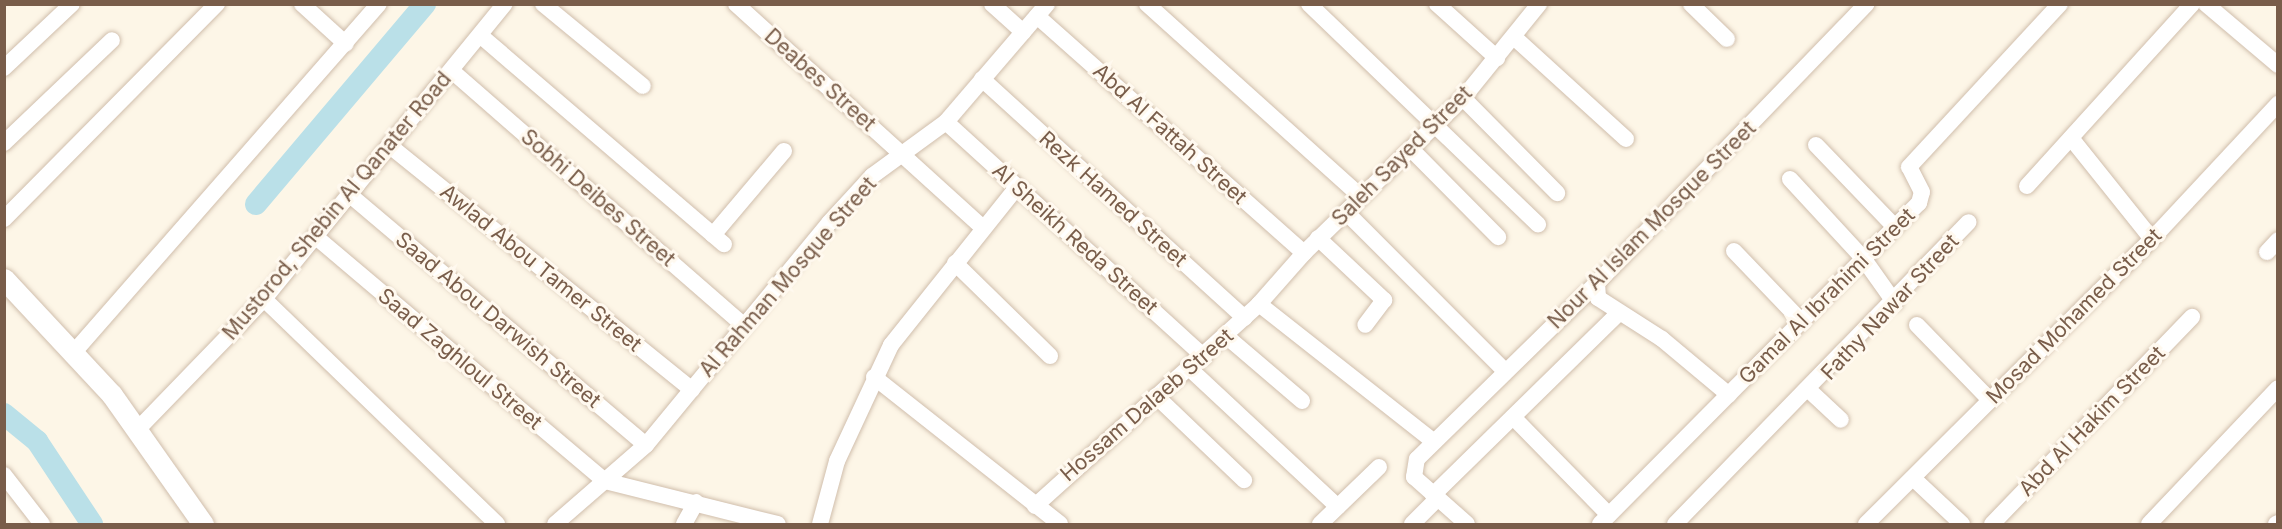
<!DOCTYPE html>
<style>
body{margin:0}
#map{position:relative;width:2282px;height:529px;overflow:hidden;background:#fdf6e7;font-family:Inter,sans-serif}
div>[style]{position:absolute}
.canal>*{height:22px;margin:-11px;padding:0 11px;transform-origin:11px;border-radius:11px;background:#bae0e8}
.roads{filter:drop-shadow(0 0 2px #d0beac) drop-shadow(0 0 2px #d0beac)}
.minor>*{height:16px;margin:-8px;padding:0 8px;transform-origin:8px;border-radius:8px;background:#fff}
.tertiary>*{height:21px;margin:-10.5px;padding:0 10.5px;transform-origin:10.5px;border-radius:10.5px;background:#fff}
span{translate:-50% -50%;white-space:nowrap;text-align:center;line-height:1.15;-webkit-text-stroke:6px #fff9ef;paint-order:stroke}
.street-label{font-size:21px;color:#795d4a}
.frame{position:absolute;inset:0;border:6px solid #795d4a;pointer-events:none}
</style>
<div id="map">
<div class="canal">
<div style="left:256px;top:204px;width:262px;rotate:-49.8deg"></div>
<div style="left:4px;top:414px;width:43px;rotate:39.3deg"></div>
<div style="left:37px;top:441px;width:100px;rotate:56.5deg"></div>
</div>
<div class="roads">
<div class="minor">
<div style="left:302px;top:4px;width:59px;rotate:42.3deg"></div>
<div style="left:543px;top:4px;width:129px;rotate:39.4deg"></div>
<div style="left:736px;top:4px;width:333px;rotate:42.2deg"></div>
<div style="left:992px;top:4px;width:42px;rotate:42.1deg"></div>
<div style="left:1147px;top:4px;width:288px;rotate:42deg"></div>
<div style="left:1309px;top:4px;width:318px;rotate:43.9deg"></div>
<div style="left:1437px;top:4px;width:81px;rotate:42deg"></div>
<div style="left:1691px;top:4px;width:50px;rotate:44.2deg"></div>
<div style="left:2206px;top:4px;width:94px;rotate:40.3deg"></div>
<div style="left:1037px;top:16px;width:357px;rotate:41.6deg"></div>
<div style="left:481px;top:36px;width:320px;rotate:40.6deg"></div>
<div style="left:1515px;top:38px;width:150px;rotate:42.3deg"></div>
<div style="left:4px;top:68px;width:93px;rotate:-43.3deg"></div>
<div style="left:452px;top:71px;width:388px;rotate:41.1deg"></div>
<div style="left:982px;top:79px;width:355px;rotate:42.3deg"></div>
<div style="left:1463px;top:98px;width:134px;rotate:45.3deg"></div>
<div style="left:946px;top:122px;width:349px;rotate:42.3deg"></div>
<div style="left:2071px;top:138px;width:129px;rotate:51.3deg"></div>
<div style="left:4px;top:143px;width:149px;rotate:-43.6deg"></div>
<div style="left:1816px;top:145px;width:114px;rotate:46.1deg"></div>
<div style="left:390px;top:146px;width:388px;rotate:38.9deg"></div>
<div style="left:1411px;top:149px;width:124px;rotate:45.3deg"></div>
<div style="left:1790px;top:179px;width:108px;rotate:47.3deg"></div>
<div style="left:1863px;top:258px;width:55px;rotate:54.6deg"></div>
<div style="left:2027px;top:186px;width:246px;rotate:-47.8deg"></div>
<div style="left:350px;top:195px;width:387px;rotate:40.2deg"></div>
<div style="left:1346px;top:212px;width:225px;rotate:45deg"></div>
<div style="left:4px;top:219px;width:303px;rotate:-45.3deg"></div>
<div style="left:713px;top:235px;width:110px;rotate:-49.8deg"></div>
<div style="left:316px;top:237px;width:378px;rotate:40.2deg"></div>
<div style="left:605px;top:481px;width:178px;rotate:14deg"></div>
<div style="left:1318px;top:238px;width:91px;rotate:43.2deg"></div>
<div style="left:1384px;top:300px;width:31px;rotate:127deg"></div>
<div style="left:1734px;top:251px;width:98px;rotate:46.2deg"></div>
<div style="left:2267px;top:252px;width:16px;rotate:-47deg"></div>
<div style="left:955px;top:263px;width:133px;rotate:44.4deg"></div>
<div style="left:1597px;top:283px;width:15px;rotate:86deg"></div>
<div style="left:1598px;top:298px;width:76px;rotate:32.6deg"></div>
<div style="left:1662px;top:339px;width:87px;rotate:39.9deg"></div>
<div style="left:264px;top:299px;width:324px;rotate:44deg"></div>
<div style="left:1259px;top:304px;width:221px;rotate:38.2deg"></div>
<div style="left:1917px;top:325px;width:105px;rotate:45.8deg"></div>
<div style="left:1226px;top:336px;width:100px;rotate:40.5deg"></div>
<div style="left:75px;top:351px;width:461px;rotate:-48.8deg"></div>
<div style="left:1190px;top:369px;width:202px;rotate:43deg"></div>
<div style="left:874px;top:377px;width:237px;rotate:38.3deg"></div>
<div style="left:1810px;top:391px;width:42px;rotate:43.1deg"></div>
<div style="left:1156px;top:396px;width:122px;rotate:43.7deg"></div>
<div style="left:1513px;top:417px;width:137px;rotate:45.6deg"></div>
<div style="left:138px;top:429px;width:181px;rotate:-45.9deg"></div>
<div style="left:264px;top:299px;width:381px;rotate:-50.8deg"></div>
<div style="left:4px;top:475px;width:62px;rotate:52.2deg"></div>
<div style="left:1913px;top:478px;width:67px;rotate:43.2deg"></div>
<div style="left:1433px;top:495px;width:259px;rotate:-44.4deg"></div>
<div style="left:1035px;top:506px;width:302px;rotate:-42deg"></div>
<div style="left:1259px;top:304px;width:68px;rotate:-48.6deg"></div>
<div style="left:1304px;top:253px;width:222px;rotate:-44.3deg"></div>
<div style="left:1463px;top:98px;width:121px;rotate:-51deg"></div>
<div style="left:555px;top:524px;width:121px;rotate:-41deg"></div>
<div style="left:646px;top:445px;width:288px;rotate:-50.5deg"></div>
<div style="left:829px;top:223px;width:64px;rotate:-47.5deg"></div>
<div style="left:872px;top:176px;width:92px;rotate:-36.1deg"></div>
<div style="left:946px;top:122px;width:155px;rotate:-49.4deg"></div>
<div style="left:684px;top:524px;width:25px;rotate:-61deg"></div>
<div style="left:820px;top:524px;width:65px;rotate:-74.9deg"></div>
<div style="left:837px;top:461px;width:128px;rotate:-65deg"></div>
<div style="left:891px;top:345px;width:202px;rotate:-51.4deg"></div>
<div style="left:1320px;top:524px;width:82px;rotate:-44deg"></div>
<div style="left:1412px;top:524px;width:35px;rotate:-45deg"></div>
<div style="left:1467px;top:524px;width:71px;rotate:-138.4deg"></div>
<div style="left:1414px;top:477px;width:18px;rotate:-81deg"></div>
<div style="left:1417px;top:459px;width:252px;rotate:-44.4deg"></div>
<div style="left:1597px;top:283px;width:388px;rotate:-46deg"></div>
<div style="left:1600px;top:524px;width:453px;rotate:-45.2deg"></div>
<div style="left:1919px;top:203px;width:11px;rotate:-75deg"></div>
<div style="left:1922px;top:192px;width:28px;rotate:-117deg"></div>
<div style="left:1909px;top:167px;width:222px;rotate:-47.2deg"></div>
<div style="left:1675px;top:524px;width:421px;rotate:-45.8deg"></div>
<div style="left:1866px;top:524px;width:404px;rotate:-44.9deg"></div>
<div style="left:2152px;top:239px;width:185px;rotate:-47deg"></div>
<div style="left:1992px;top:524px;width:288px;rotate:-46deg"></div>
<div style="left:2149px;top:524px;width:187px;rotate:-46.5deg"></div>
<div style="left:2276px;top:524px;width:2px;rotate:-27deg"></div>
</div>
<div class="tertiary">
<div style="left:4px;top:279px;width:158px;rotate:47deg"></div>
<div style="left:112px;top:395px;width:158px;rotate:54.8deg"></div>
</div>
</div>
<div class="street-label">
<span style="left:820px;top:80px;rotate:42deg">Deabes Street</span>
<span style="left:1170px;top:134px;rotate:42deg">Abd Al Fattah Street</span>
<span style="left:1402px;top:156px;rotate:-45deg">Saleh Sayed Street</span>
<span style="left:598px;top:198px;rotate:41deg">Sobhi Deibes Street</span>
<span style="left:1113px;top:199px;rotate:42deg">Rezk Hamed Street</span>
<span style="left:337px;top:206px;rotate:-50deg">Mustorod, Shebin Al Qanater Road</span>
<span style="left:1652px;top:225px;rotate:-45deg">Nour Al Islam Mosque Street</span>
<span style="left:1075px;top:239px;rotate:42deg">Al Sheikh Reda Street</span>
<span style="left:541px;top:268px;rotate:39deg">Awlad Abou Tamer Street</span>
<span style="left:788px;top:277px;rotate:-49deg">Al Rahman Mosque Street</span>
<span style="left:1827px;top:296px;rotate:-45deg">Gamal Al Ibrahimi Street</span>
<span style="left:1890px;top:307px;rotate:-47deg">Fathy Nawar Street</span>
<span style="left:2074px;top:316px;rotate:-45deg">Mosad Mohamed Street</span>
<span style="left:498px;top:320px;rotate:40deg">Saad Abou Darwish Street</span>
<span style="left:460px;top:359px;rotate:40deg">Saad Zaghloul Street</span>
<span style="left:1147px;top:405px;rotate:-41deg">Hossam Dalaeb Street</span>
<span style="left:2092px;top:421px;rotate:-46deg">Abd Al Hakim Street</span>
</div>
<div class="frame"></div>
</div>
